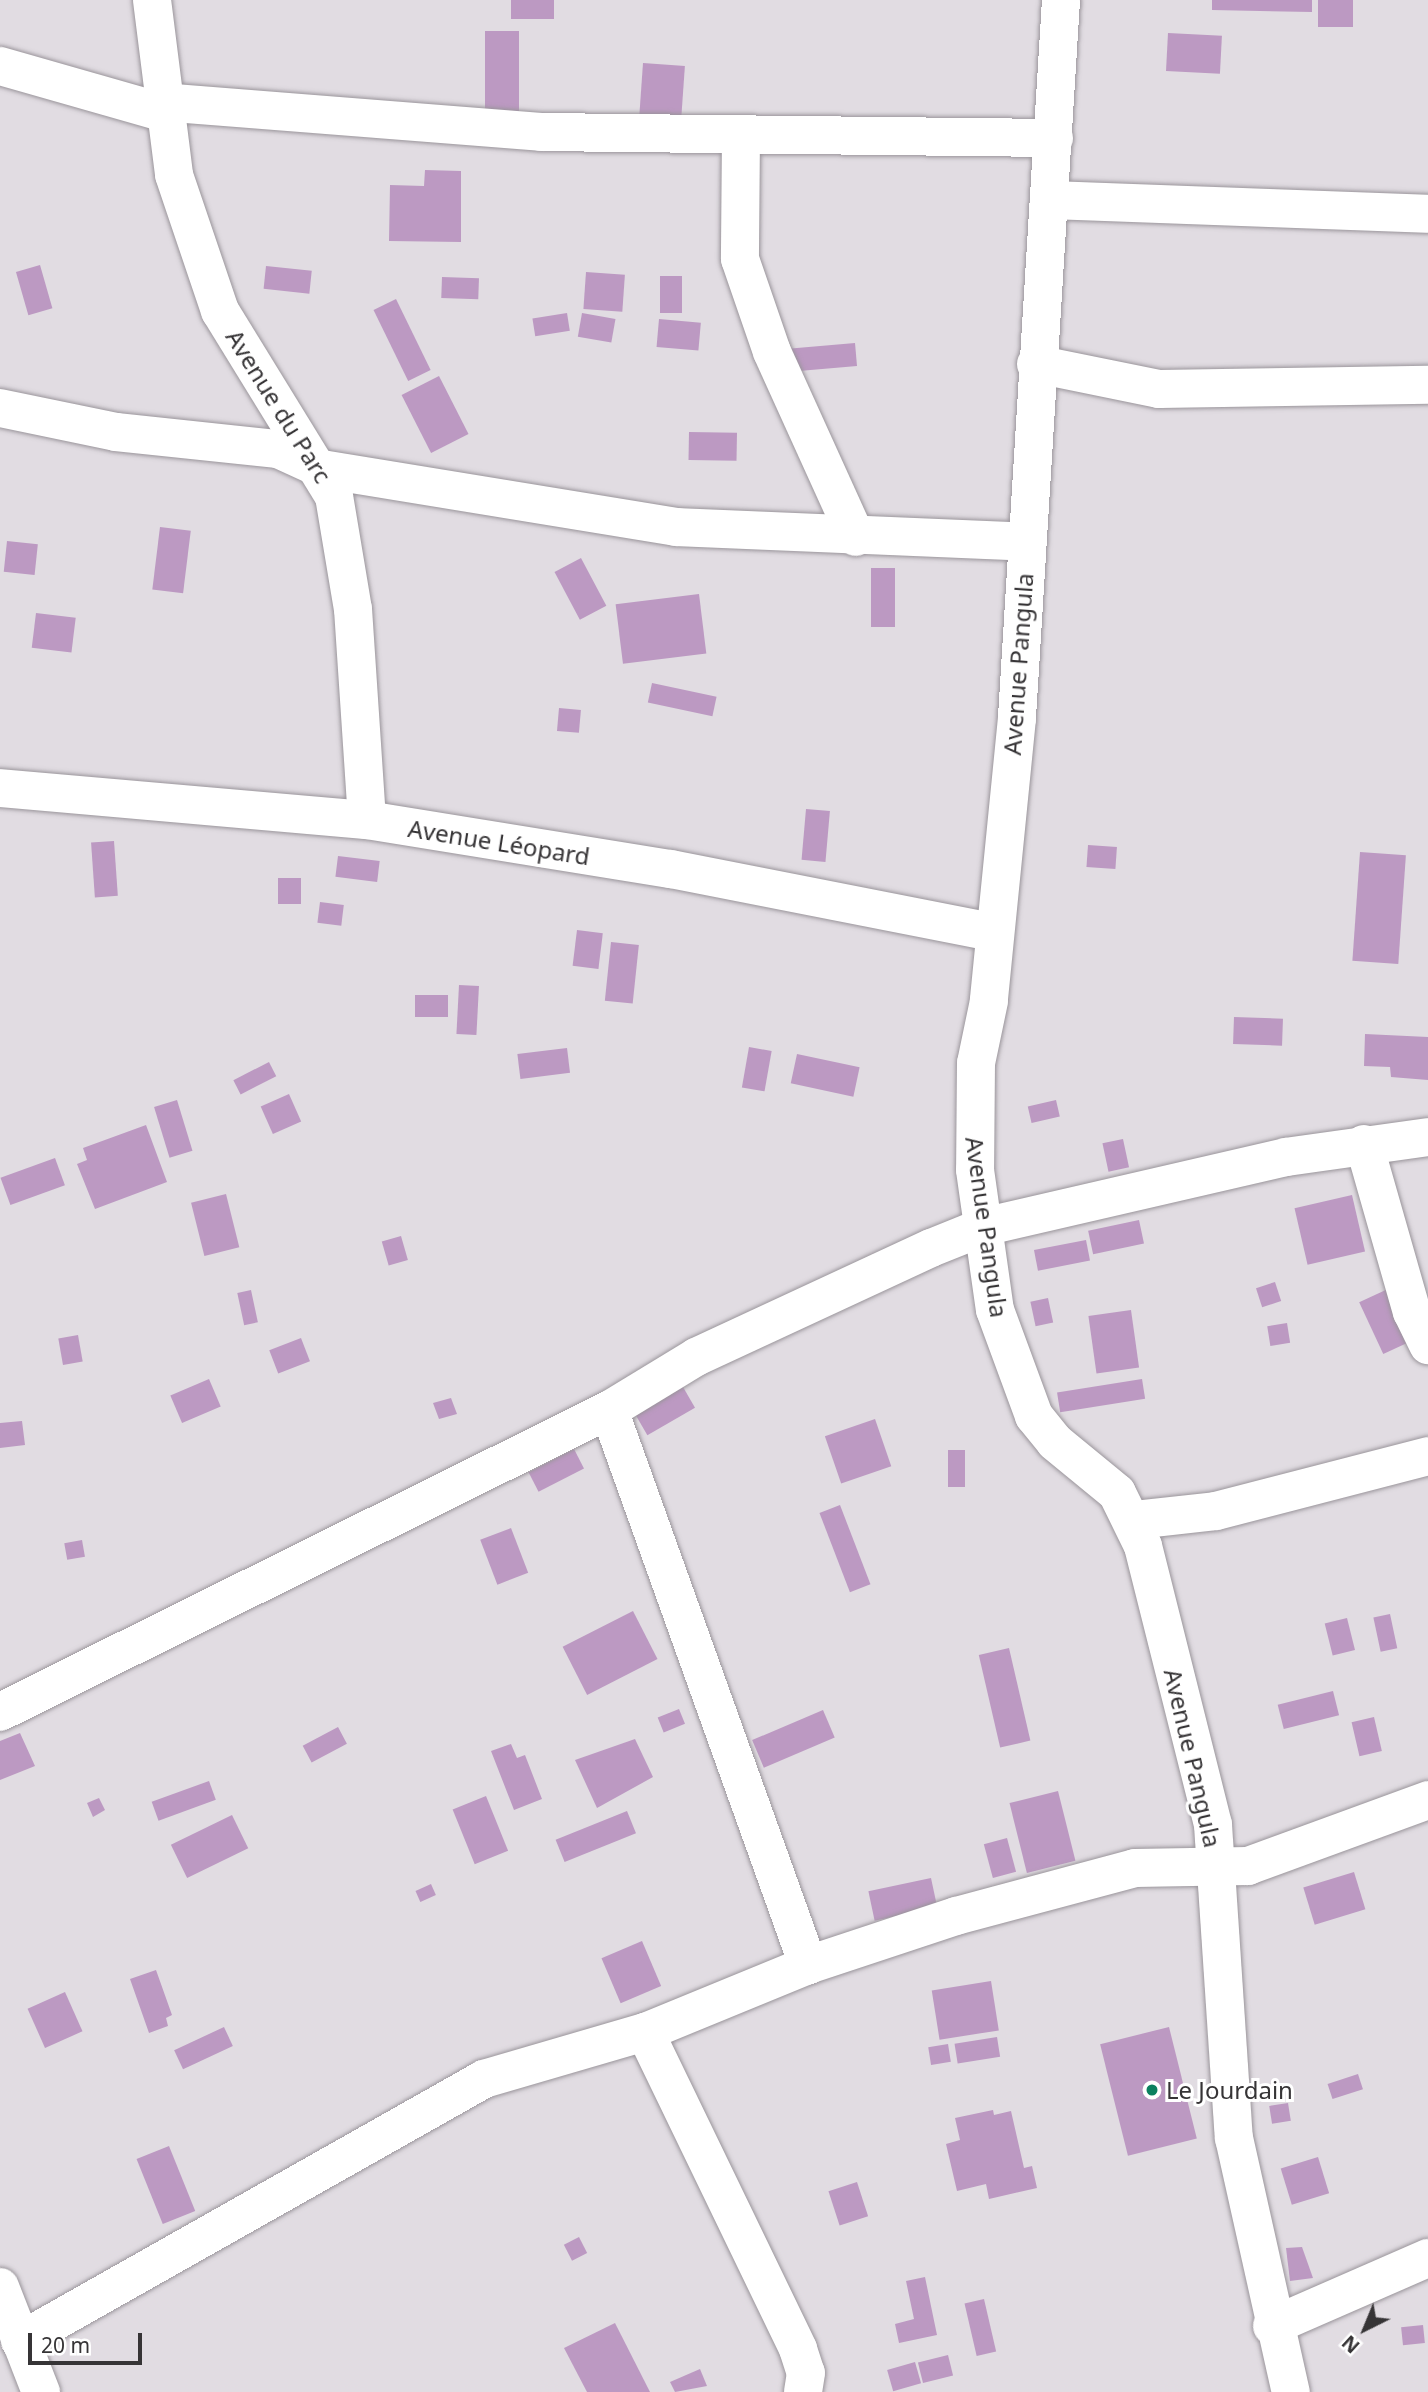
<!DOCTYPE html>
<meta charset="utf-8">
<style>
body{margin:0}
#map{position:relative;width:1428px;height:2392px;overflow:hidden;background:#e1dce2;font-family:"Noto Sans",sans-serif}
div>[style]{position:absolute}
.building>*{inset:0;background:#bc99c2;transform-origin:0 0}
.roads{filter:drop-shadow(0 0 2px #9a959b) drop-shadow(0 0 2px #9a959b)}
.minor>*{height:38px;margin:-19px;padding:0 19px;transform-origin:19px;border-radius:19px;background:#fff}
.dots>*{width:19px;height:19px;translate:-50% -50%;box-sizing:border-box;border:4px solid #fff;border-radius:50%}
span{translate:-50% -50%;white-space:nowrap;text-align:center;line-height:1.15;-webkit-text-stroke:6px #fff;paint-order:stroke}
.street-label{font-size:24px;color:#363436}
.poi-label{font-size:24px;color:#363436}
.left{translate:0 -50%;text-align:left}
.north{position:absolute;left:1330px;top:2294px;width:70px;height:70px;-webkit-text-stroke:5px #fff;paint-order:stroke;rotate:223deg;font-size:19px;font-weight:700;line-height:28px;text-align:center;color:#363436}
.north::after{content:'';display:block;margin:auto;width:24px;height:32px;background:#363436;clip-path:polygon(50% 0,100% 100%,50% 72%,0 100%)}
.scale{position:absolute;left:28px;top:2333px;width:114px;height:32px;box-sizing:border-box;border:4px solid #363436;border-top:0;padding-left:9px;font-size:21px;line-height:24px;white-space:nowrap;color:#363436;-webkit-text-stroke:5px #fff;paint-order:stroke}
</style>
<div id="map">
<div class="building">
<div style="left:511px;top:0;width:43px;height:19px"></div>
<div style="clip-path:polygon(1212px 0,1312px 0,1312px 12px,1212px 10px)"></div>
<div style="left:1318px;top:0;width:35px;height:27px"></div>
<div style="left:485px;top:31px;width:34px;height:80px"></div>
<div style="left:1168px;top:33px;width:54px;height:38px;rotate:3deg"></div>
<div style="left:643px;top:63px;width:42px;height:57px;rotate:4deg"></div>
<div style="clip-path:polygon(425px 170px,461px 171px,461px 242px,389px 241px,390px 185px,424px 186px)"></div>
<div style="left:40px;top:265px;width:45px;height:25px;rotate:74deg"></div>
<div style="left:266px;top:266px;width:46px;height:23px;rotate:6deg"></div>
<div style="left:586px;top:272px;width:39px;height:37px;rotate:4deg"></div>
<div style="left:660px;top:276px;width:22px;height:37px"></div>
<div style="left:442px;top:277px;width:37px;height:21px;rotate:2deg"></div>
<div style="left:396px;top:299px;width:79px;height:25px;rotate:64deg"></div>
<div style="left:567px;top:313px;width:18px;height:35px;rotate:81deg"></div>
<div style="left:582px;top:313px;width:34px;height:24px;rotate:10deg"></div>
<div style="left:659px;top:319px;width:42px;height:28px;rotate:5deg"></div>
<div style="left:855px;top:343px;width:23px;height:67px;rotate:85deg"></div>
<div style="left:439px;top:376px;width:65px;height:42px;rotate:63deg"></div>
<div style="left:689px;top:432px;width:48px;height:28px;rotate:1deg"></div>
<div style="left:160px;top:527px;width:31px;height:63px;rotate:7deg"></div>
<div style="left:7px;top:541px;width:31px;height:31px;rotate:6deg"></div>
<div style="left:581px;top:558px;width:54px;height:30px;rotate:62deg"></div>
<div style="left:871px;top:568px;width:24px;height:59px"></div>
<div style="left:699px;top:594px;width:60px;height:84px;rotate:83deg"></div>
<div style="left:36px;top:613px;width:40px;height:35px;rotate:7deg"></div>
<div style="left:652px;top:683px;width:66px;height:20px;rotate:12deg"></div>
<div style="left:559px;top:708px;width:22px;height:23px;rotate:5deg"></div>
<div style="left:806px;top:809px;width:24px;height:51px;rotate:5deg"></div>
<div style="left:114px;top:841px;width:55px;height:23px;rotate:86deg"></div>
<div style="left:1088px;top:845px;width:29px;height:22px;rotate:4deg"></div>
<div style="left:1360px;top:852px;width:46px;height:109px;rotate:4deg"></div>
<div style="left:338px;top:856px;width:42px;height:21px;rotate:7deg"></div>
<div style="left:278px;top:878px;width:23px;height:26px"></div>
<div style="left:320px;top:902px;width:24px;height:21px;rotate:7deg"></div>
<div style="left:577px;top:930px;width:26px;height:36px;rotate:7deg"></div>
<div style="left:611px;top:942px;width:28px;height:59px;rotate:6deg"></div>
<div style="left:459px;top:985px;width:20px;height:49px;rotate:3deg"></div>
<div style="left:415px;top:995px;width:33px;height:22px"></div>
<div style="left:1234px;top:1017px;width:49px;height:27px;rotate:2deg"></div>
<div style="clip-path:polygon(1365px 1034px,1428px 1037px,1428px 1080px,1391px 1077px,1390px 1067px,1364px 1066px)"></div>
<div style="left:749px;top:1047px;width:23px;height:41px;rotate:10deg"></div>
<div style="left:567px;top:1048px;width:25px;height:50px;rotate:83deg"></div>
<div style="left:797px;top:1054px;width:64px;height:30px;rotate:12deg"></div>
<div style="left:269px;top:1062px;width:16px;height:40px;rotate:63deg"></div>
<div style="left:289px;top:1094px;width:30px;height:31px;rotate:66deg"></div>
<div style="left:177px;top:1100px;width:53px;height:24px;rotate:73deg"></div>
<div style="left:1056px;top:1100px;width:17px;height:29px;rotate:77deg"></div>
<div style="clip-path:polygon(146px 1125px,167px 1182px,95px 1209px,77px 1164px,87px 1160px,83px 1148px)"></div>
<div style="left:1123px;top:1139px;width:29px;height:21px;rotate:78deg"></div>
<div style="left:55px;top:1158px;width:29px;height:58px;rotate:70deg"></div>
<div style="left:226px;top:1194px;width:55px;height:36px;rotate:76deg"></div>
<div style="left:1352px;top:1195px;width:58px;height:59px;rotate:77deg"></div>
<div style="left:1139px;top:1220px;width:24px;height:52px;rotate:78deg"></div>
<div style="left:401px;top:1236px;width:25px;height:20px;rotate:74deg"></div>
<div style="left:1086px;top:1240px;width:21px;height:53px;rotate:79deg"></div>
<div style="left:1275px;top:1282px;width:20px;height:20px;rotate:72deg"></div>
<div style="left:1390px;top:1288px;width:57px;height:34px;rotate:65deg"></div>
<div style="left:251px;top:1290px;width:33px;height:14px;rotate:78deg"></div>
<div style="left:1048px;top:1298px;width:25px;height:18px;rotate:78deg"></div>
<div style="left:1131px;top:1310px;width:58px;height:43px;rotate:82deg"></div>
<div style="left:1287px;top:1323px;width:20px;height:20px;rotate:81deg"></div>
<div style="left:78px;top:1335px;width:27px;height:20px;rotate:80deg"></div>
<div style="left:301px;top:1338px;width:25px;height:34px;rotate:69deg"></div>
<div style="left:209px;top:1379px;width:30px;height:42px;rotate:67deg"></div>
<div style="left:1142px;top:1379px;width:20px;height:86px;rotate:81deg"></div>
<div style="left:683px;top:1387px;width:24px;height:55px;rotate:60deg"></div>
<div style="clip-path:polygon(451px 1398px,457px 1414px,439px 1419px,433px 1403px)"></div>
<div style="left:875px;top:1419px;width:50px;height:53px;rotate:71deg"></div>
<div style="clip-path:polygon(22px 1421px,25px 1445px,0 1448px,0 1423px)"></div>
<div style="left:574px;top:1449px;width:22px;height:51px;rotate:63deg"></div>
<div style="left:948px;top:1450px;width:17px;height:37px"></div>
<div style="left:840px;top:1505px;width:85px;height:22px;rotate:69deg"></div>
<div style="left:511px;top:1528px;width:48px;height:33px;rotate:69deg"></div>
<div style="left:82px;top:1540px;width:17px;height:18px;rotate:80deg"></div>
<div style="left:633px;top:1611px;width:54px;height:79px;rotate:63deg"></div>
<div style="left:1390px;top:1614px;width:35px;height:17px;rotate:78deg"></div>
<div style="left:1347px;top:1618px;width:33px;height:23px;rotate:76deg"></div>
<div style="left:1009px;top:1648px;width:95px;height:31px;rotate:77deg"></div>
<div style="left:1333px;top:1691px;width:25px;height:57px;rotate:76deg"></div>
<div style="left:679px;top:1709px;width:16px;height:23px;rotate:68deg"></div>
<div style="left:823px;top:1710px;width:30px;height:77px;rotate:67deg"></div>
<div style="left:1374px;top:1717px;width:35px;height:23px;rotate:77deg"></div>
<div style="left:338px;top:1727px;width:19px;height:40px;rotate:62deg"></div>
<div style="clip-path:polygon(20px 1733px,35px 1766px,0 1780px,0 1741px)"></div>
<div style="clip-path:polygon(635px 1739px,653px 1777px,597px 1808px,575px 1760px)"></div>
<div style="clip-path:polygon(511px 1744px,517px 1758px,525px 1755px,542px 1799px,514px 1810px,491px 1751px)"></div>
<div style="left:209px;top:1781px;width:20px;height:61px;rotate:70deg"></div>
<div style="left:1058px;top:1791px;width:72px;height:50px;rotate:76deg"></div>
<div style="left:486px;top:1796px;width:59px;height:36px;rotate:68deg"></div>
<div style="clip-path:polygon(99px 1798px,105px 1810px,93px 1817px,87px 1803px)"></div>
<div style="left:627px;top:1811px;width:24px;height:77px;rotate:68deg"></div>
<div style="left:232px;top:1815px;width:37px;height:68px;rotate:64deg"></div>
<div style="left:1007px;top:1838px;width:35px;height:24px;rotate:75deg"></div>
<div style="left:1354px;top:1872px;width:39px;height:53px;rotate:73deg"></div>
<div style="left:931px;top:1878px;width:30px;height:64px;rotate:78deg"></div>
<div style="left:431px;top:1884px;width:12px;height:17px;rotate:66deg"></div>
<div style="left:642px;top:1941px;width:49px;height:44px;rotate:67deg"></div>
<div style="clip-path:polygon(156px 1970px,172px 2015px,166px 2018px,168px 2026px,149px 2033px,130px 1979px)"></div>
<div style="left:991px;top:1981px;width:50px;height:60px;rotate:81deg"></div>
<div style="left:65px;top:1992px;width:43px;height:41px;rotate:66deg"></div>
<div style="left:224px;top:2027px;width:21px;height:55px;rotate:65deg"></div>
<div style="left:1169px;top:2027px;width:115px;height:71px;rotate:76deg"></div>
<div style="left:997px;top:2037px;width:20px;height:43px;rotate:81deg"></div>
<div style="left:948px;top:2044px;width:18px;height:20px;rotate:81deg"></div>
<div style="left:1358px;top:2074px;width:16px;height:32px;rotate:72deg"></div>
<div style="left:1288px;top:2103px;width:18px;height:19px;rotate:81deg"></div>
<div style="clip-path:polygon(993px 2110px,994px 2115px,1011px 2111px,1024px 2168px,1032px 2166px,1037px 2188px,989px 2199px,986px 2184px,957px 2191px,946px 2144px,960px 2140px,955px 2118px)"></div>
<div style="left:169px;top:2146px;width:70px;height:35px;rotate:68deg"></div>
<div style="left:1318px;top:2157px;width:38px;height:39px;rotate:73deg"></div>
<div style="left:857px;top:2182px;width:36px;height:30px;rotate:72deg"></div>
<div style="left:579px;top:2237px;width:18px;height:17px;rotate:63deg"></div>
<div style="clip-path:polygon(1302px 2247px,1313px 2278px,1290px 2281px,1286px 2248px)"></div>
<div style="clip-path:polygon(925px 2277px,937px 2335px,899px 2343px,895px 2324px,914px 2319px,906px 2281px)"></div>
<div style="left:984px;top:2299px;width:54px;height:20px;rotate:77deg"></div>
<div style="clip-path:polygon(615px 2323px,650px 2392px,587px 2392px,564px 2348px)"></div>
<div style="left:1423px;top:2325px;width:18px;height:22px;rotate:84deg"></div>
<div style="left:948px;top:2355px;width:21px;height:31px;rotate:76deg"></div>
<div style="left:915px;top:2362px;width:22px;height:29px;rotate:74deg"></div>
<div style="clip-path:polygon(700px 2369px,707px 2386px,675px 2392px,670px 2382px)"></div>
</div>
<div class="roads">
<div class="minor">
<div style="left:152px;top:0;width:176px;rotate:82.8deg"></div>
<div style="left:174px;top:175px;width:144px;rotate:71.3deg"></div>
<div style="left:220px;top:311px;width:217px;rotate:58.4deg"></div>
<div style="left:334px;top:496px;width:115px;rotate:80.5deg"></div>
<div style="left:353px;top:609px;width:211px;rotate:86.2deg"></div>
<div style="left:1061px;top:0;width:719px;rotate:93.51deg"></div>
<div style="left:1017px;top:718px;width:284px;rotate:95.7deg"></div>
<div style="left:989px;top:1001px;width:63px;rotate:101.8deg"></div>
<div style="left:976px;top:1063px;width:107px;rotate:90.5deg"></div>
<div style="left:975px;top:1170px;width:141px;rotate:81.9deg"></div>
<div style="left:995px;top:1310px;width:113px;rotate:69.8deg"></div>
<div style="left:1034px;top:1416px;width:33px;rotate:51deg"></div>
<div style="left:1055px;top:1442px;width:80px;rotate:39.4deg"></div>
<div style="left:1117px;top:1493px;width:59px;rotate:63.9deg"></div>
<div style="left:1143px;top:1546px;width:288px;rotate:75.9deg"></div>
<div style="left:1213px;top:1825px;width:314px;rotate:86.2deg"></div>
<div style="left:1234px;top:2138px;width:260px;rotate:77.4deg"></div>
<div style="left:0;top:66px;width:168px;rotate:15.9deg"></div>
<div style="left:161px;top:102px;width:381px;rotate:4.5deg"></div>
<div style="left:541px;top:132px;width:513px;rotate:0.67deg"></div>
<div style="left:741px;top:134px;width:125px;rotate:90.5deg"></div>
<div style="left:740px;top:259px;width:98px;rotate:71deg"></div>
<div style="left:772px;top:352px;width:203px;rotate:65.6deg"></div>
<div style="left:1049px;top:200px;width:379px;rotate:2.1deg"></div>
<div style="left:1036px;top:364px;width:126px;rotate:11.5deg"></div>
<div style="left:1159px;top:389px;width:269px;rotate:-0.9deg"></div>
<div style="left:0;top:408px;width:118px;rotate:11.7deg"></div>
<div style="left:116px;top:432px;width:163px;rotate:6deg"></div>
<div style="left:278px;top:449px;width:48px;rotate:24.4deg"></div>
<div style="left:322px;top:469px;width:359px;rotate:9.3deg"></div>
<div style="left:676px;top:527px;width:351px;rotate:2.4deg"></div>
<div style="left:0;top:788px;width:368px;rotate:5deg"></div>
<div style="left:367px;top:820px;width:308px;rotate:9.2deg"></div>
<div style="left:671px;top:869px;width:328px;rotate:11.1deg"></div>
<div style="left:1364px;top:1144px;width:175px;rotate:74.1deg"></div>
<div style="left:1412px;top:1312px;width:37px;rotate:64deg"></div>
<div style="left:609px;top:1410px;width:590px;rotate:70.27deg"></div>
<div style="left:1135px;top:1520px;width:81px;rotate:-6.3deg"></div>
<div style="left:1216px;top:1511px;width:219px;rotate:-14.5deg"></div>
<div style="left:0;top:1712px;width:680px;rotate:-26.38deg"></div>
<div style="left:609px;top:1410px;width:102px;rotate:-31.3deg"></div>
<div style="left:696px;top:1357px;width:259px;rotate:-24.9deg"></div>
<div style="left:931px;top:1248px;width:56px;rotate:-22deg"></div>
<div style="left:983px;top:1227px;width:311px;rotate:-13deg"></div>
<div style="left:1286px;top:1157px;width:143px;rotate:-8deg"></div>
<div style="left:645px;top:2032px;width:352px;rotate:64.2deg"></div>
<div style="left:798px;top:2349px;width:25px;rotate:72deg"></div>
<div style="left:806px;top:2373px;width:19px;rotate:99deg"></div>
<div style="left:0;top:2287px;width:113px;rotate:68.7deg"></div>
<div style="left:1272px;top:2326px;width:170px;rotate:-23.6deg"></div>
<div style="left:20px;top:2341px;width:533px;rotate:-29.45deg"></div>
<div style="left:484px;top:2079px;width:168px;rotate:-16.3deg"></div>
<div style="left:645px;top:2032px;width:176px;rotate:-22.3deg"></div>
<div style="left:808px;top:1965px;width:156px;rotate:-18.3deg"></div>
<div style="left:956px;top:1916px;width:185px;rotate:-15deg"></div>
<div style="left:1135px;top:1868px;width:113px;rotate:-1deg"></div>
<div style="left:1248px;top:1866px;width:192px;rotate:-20.1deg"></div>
</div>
</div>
<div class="dots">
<div style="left:1152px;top:2090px;background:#0b805f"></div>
</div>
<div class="street-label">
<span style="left:279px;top:406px;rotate:58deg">Avenue du Parc</span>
<span style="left:1018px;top:664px;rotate:-86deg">Avenue Pangula</span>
<span style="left:499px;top:842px;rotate:9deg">Avenue Léopard</span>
<span style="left:987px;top:1227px;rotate:82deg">Avenue Pangula</span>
<span style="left:1193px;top:1758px;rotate:77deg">Avenue Pangula</span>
</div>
<div class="poi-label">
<span class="left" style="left:1166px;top:2090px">Le Jourdain</span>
</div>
<div class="north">N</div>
<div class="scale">20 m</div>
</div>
